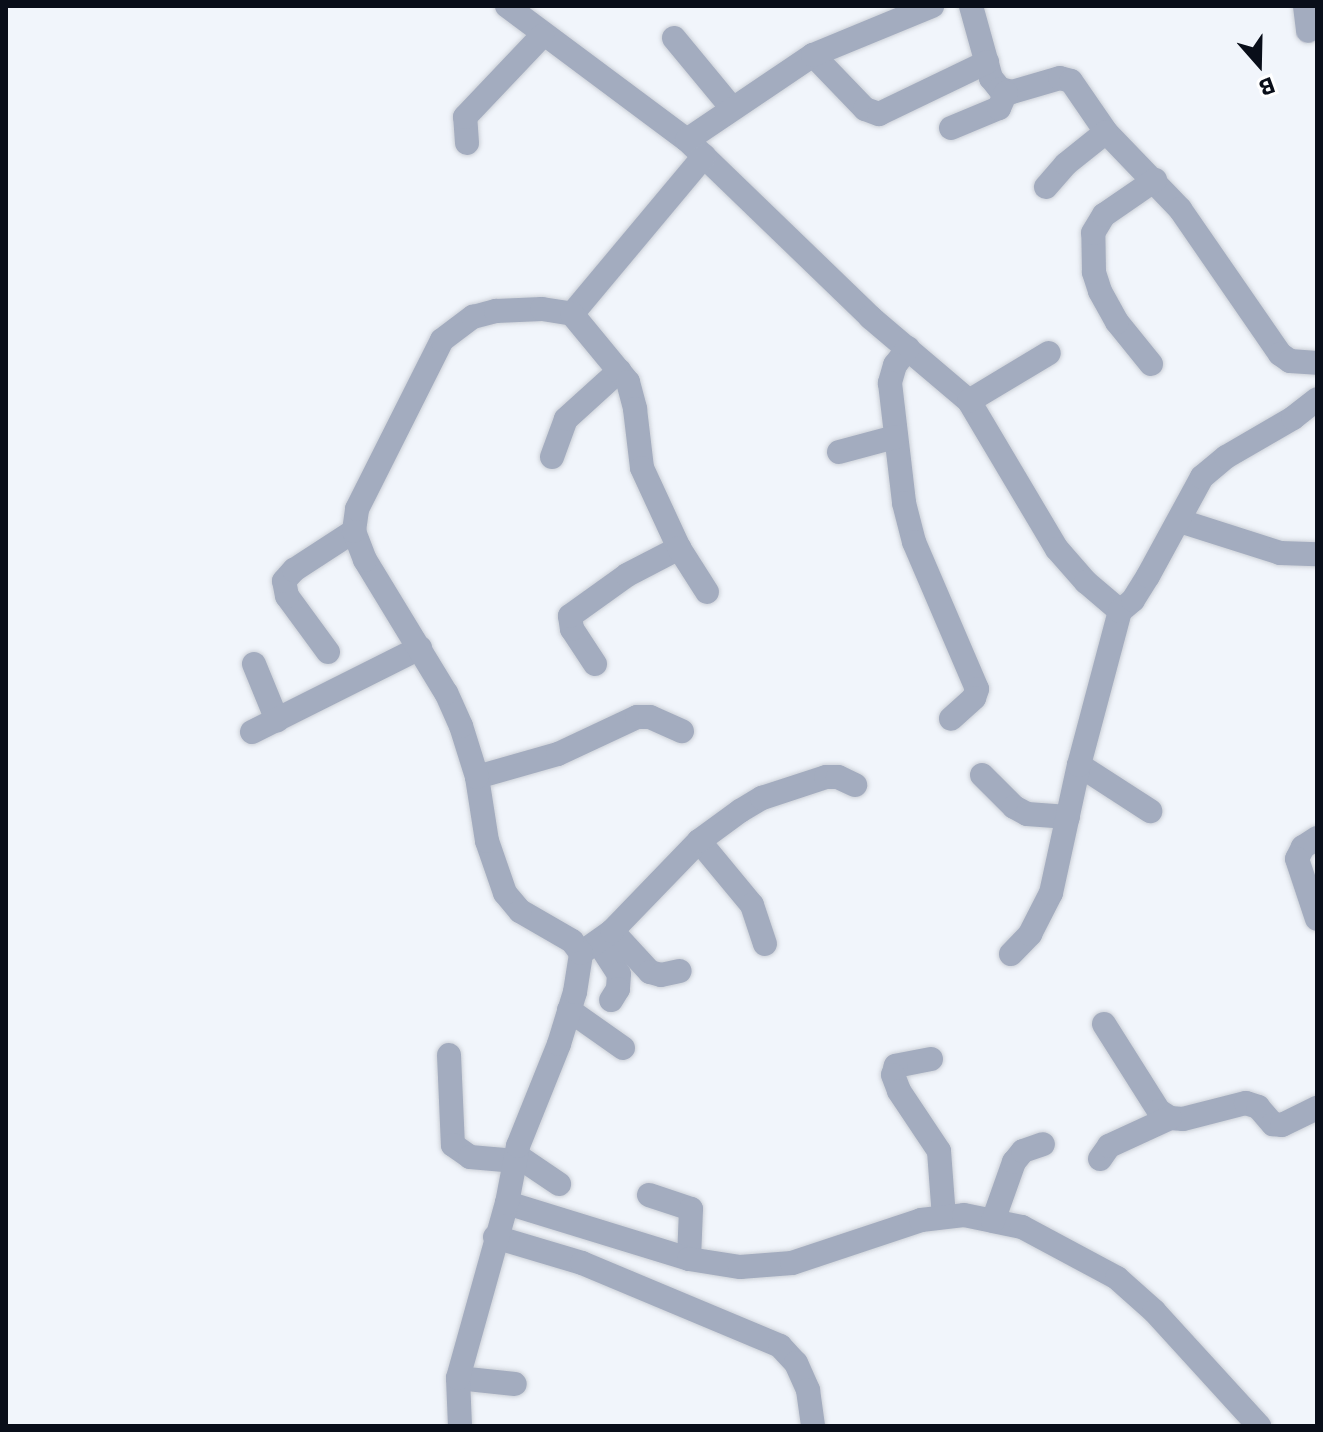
<!DOCTYPE html>
<style>
body{margin:0}
#map{position:relative;width:1323px;height:1432px;overflow:hidden;background:#f1f5fb;font-family:Commissioner,sans-serif}
div>[style]{position:absolute}
.roads{filter:drop-shadow(0 0 2px #ccd0d7) drop-shadow(0 0 2px #ccd0d7)}
.minor>*{height:24px;margin:-12px;padding:0 12px;transform-origin:12px;border-radius:12px;background:#a3acbf}
span{translate:-50% -50%;white-space:nowrap;text-align:center;line-height:1.15;-webkit-text-stroke:7px #fff;paint-order:stroke}
.frame{position:absolute;inset:0;border:8px solid #090e19;pointer-events:none}
.north{position:absolute;left:1219px;top:24px;width:80px;height:80px;-webkit-text-stroke:6px #fff;paint-order:stroke;rotate:160deg;font-size:22px;font-weight:700;line-height:32px;text-align:center;color:#090e19}
.north::after{content:'';display:block;margin:auto;width:28px;height:36px;background:#090e19;clip-path:polygon(50% 0,100% 100%,50% 72%,0 100%)}
</style>
<div id="map">
<div class="roads">
<div class="minor">
<div style="left:507px;top:6px;width:224px;rotate:36.7deg"></div>
<div style="left:687px;top:140px;width:255px;rotate:44deg"></div>
<div style="left:870px;top:317px;width:130px;rotate:40.3deg"></div>
<div style="left:969px;top:401px;width:172px;rotate:59.3deg"></div>
<div style="left:1057px;top:549px;width:44px;rotate:48.7deg"></div>
<div style="left:1086px;top:582px;width:45px;rotate:40.5deg"></div>
<div style="left:971px;top:6px;width:75px;rotate:74.5deg"></div>
<div style="left:991px;top:78px;width:14px;rotate:51deg"></div>
<div style="left:1000px;top:89px;width:12px;rotate:14deg"></div>
<div style="left:1012px;top:92px;width:50px;rotate:-16.3deg"></div>
<div style="left:1060px;top:78px;width:11px;rotate:15deg"></div>
<div style="left:1071px;top:81px;width:62px;rotate:55.5deg"></div>
<div style="left:1106px;top:132px;width:107px;rotate:46.1deg"></div>
<div style="left:1180px;top:209px;width:176px;rotate:55.4deg"></div>
<div style="left:1280px;top:354px;width:12px;rotate:35deg"></div>
<div style="left:1290px;top:361px;width:27px;rotate:4deg"></div>
<div style="left:1305px;top:6px;width:25px;rotate:83deg"></div>
<div style="left:674px;top:38px;width:91px;rotate:50.4deg"></div>
<div style="left:813px;top:55px;width:75px;rotate:46.1deg"></div>
<div style="left:865px;top:109px;width:15px;rotate:20deg"></div>
<div style="left:879px;top:114px;width:120px;rotate:-25.7deg"></div>
<div style="left:951px;top:128px;width:52px;rotate:-22.6deg"></div>
<div style="left:999px;top:108px;width:17px;rotate:-66deg"></div>
<div style="left:687px;top:140px;width:152px;rotate:-34deg"></div>
<div style="left:813px;top:55px;width:129px;rotate:-22.4deg"></div>
<div style="left:467px;top:143px;width:26px;rotate:-94deg"></div>
<div style="left:465px;top:117px;width:112px;rotate:-46.5deg"></div>
<div style="left:1046px;top:187px;width:30px;rotate:-49deg"></div>
<div style="left:1066px;top:164px;width:51px;rotate:-38.7deg"></div>
<div style="left:572px;top:314px;width:206px;rotate:-50.1deg"></div>
<div style="left:908px;top:348px;width:21px;rotate:127deg"></div>
<div style="left:895px;top:365px;width:19px;rotate:106deg"></div>
<div style="left:890px;top:383px;width:121px;rotate:83.3deg"></div>
<div style="left:904px;top:503px;width:40px;rotate:75.6deg"></div>
<div style="left:914px;top:542px;width:160px;rotate:66.8deg"></div>
<div style="left:977px;top:689px;width:9px;rotate:108deg"></div>
<div style="left:974px;top:698px;width:31px;rotate:138deg"></div>
<div style="left:1151px;top:364px;width:54px;rotate:-129deg"></div>
<div style="left:1117px;top:322px;width:35px;rotate:-119deg"></div>
<div style="left:1100px;top:291px;width:20px;rotate:-108deg"></div>
<div style="left:1094px;top:272px;width:39px;rotate:-91deg"></div>
<div style="left:1093px;top:233px;width:21px;rotate:-59deg"></div>
<div style="left:1104px;top:215px;width:62px;rotate:-34.5deg"></div>
<div style="left:969px;top:401px;width:93px;rotate:-31deg"></div>
<div style="left:839px;top:452px;width:58px;rotate:-15deg"></div>
<div style="left:552px;top:457px;width:40px;rotate:-69.8deg"></div>
<div style="left:566px;top:419px;width:72px;rotate:-42.2deg"></div>
<div style="left:1180px;top:521px;width:105px;rotate:17.7deg"></div>
<div style="left:1280px;top:553px;width:37px;rotate:2deg"></div>
<div style="left:328px;top:652px;width:69px;rotate:-126.2deg"></div>
<div style="left:287px;top:596px;width:15px;rotate:-101deg"></div>
<div style="left:284px;top:581px;width:15px;rotate:-48deg"></div>
<div style="left:294px;top:570px;width:72px;rotate:-33deg"></div>
<div style="left:254px;top:664px;width:61px;rotate:67.7deg"></div>
<div style="left:595px;top:664px;width:42px;rotate:-123.3deg"></div>
<div style="left:572px;top:629px;width:13px;rotate:-99deg"></div>
<div style="left:570px;top:616px;width:70px;rotate:-35.7deg"></div>
<div style="left:627px;top:575px;width:59px;rotate:-27.4deg"></div>
<div style="left:252px;top:732px;width:188px;rotate:-26.6deg"></div>
<div style="left:1079px;top:765px;width:85px;rotate:32.9deg"></div>
<div style="left:982px;top:775px;width:45px;rotate:45deg"></div>
<div style="left:1014px;top:807px;width:15px;rotate:28deg"></div>
<div style="left:1027px;top:814px;width:41px;rotate:4.2deg"></div>
<div style="left:477px;top:777px;width:84px;rotate:-15.9deg"></div>
<div style="left:558px;top:754px;width:87px;rotate:-25.1deg"></div>
<div style="left:637px;top:717px;width:13px"></div>
<div style="left:650px;top:717px;width:35px;rotate:24deg"></div>
<div style="left:1317px;top:838px;width:17px;rotate:147deg"></div>
<div style="left:1303px;top:847px;width:13px;rotate:117deg"></div>
<div style="left:1297px;top:859px;width:63px;rotate:71.6deg"></div>
<div style="left:699px;top:841px;width:83px;rotate:50.4deg"></div>
<div style="left:752px;top:905px;width:41px;rotate:71.6deg"></div>
<div style="left:612px;top:931px;width:56px;rotate:47.2deg"></div>
<div style="left:650px;top:972px;width:11px;rotate:15deg"></div>
<div style="left:661px;top:975px;width:19px;rotate:-12deg"></div>
<div style="left:598px;top:942px;width:38px;rotate:57deg"></div>
<div style="left:619px;top:974px;width:15px;rotate:94deg"></div>
<div style="left:618px;top:989px;width:13px;rotate:122deg"></div>
<div style="left:581px;top:953px;width:38px;rotate:-35deg"></div>
<div style="left:612px;top:931px;width:125px;rotate:-46deg"></div>
<div style="left:699px;top:841px;width:51px;rotate:-36.2deg"></div>
<div style="left:740px;top:811px;width:26px;rotate:-31deg"></div>
<div style="left:762px;top:798px;width:67px;rotate:-18.2deg"></div>
<div style="left:826px;top:777px;width:12px"></div>
<div style="left:838px;top:777px;width:19px;rotate:25deg"></div>
<div style="left:1011px;top:954px;width:28px;rotate:-46deg"></div>
<div style="left:1030px;top:934px;width:46px;rotate:-62.9deg"></div>
<div style="left:1051px;top:893px;width:131px;rotate:-77.7deg"></div>
<div style="left:1079px;top:765px;width:159px;rotate:-75.1deg"></div>
<div style="left:1120px;top:611px;width:17px;rotate:-40deg"></div>
<div style="left:1133px;top:600px;width:28px;rotate:-58deg"></div>
<div style="left:1148px;top:576px;width:113px;rotate:-61.4deg"></div>
<div style="left:1202px;top:477px;width:31px;rotate:-40deg"></div>
<div style="left:1226px;top:457px;width:78px;rotate:-30.2deg"></div>
<div style="left:1293px;top:418px;width:31px;rotate:-38deg"></div>
<div style="left:569px;top:1010px;width:66px;rotate:35.1deg"></div>
<div style="left:1104px;top:1024px;width:103px;rotate:57.7deg"></div>
<div style="left:1159px;top:1111px;width:13px;rotate:32deg"></div>
<div style="left:1170px;top:1118px;width:13px;rotate:4deg"></div>
<div style="left:1183px;top:1119px;width:65px;rotate:-14.3deg"></div>
<div style="left:1246px;top:1103px;width:13px;rotate:18deg"></div>
<div style="left:1258px;top:1107px;width:23px;rotate:49deg"></div>
<div style="left:1273px;top:1124px;width:9px;rotate:6deg"></div>
<div style="left:1282px;top:1125px;width:39px;rotate:-26deg"></div>
<div style="left:449px;top:1055px;width:90px;rotate:87.5deg"></div>
<div style="left:453px;top:1145px;width:21px;rotate:35deg"></div>
<div style="left:470px;top:1157px;width:46px;rotate:5deg"></div>
<div style="left:931px;top:1059px;width:36px;rotate:169deg"></div>
<div style="left:896px;top:1066px;width:9px;rotate:108deg"></div>
<div style="left:893px;top:1075px;width:17px;rotate:69deg"></div>
<div style="left:899px;top:1091px;width:72px;rotate:56.3deg"></div>
<div style="left:939px;top:1151px;width:66px;rotate:85.7deg"></div>
<div style="left:516px;top:1155px;width:52px;rotate:34deg"></div>
<div style="left:1100px;top:1159px;width:16px;rotate:-55deg"></div>
<div style="left:1109px;top:1146px;width:67px;rotate:-24.7deg"></div>
<div style="left:649px;top:1195px;width:44px;rotate:18.4deg"></div>
<div style="left:691px;top:1209px;width:50px;rotate:92.3deg"></div>
<div style="left:507px;top:1203px;width:190px;rotate:17.1deg"></div>
<div style="left:689px;top:1259px;width:52px;rotate:8.9deg"></div>
<div style="left:740px;top:1267px;width:52px;rotate:-4.4deg"></div>
<div style="left:792px;top:1263px;width:136px;rotate:-18.4deg"></div>
<div style="left:921px;top:1220px;width:43px;rotate:-6.6deg"></div>
<div style="left:964px;top:1215px;width:59px;rotate:11.7deg"></div>
<div style="left:1022px;top:1227px;width:108px;rotate:28.2deg"></div>
<div style="left:1117px;top:1278px;width:50px;rotate:41.7deg"></div>
<div style="left:1154px;top:1311px;width:156px;rotate:47.6deg"></div>
<div style="left:993px;top:1221px;width:63px;rotate:-70.4deg"></div>
<div style="left:1014px;top:1162px;width:14px;rotate:-51deg"></div>
<div style="left:1023px;top:1151px;width:21px;rotate:-19deg"></div>
<div style="left:495px;top:1237px;width:91px;rotate:16.6deg"></div>
<div style="left:582px;top:1263px;width:215px;rotate:22.7deg"></div>
<div style="left:780px;top:1346px;width:23px;rotate:47deg"></div>
<div style="left:796px;top:1363px;width:30px;rotate:66deg"></div>
<div style="left:808px;top:1390px;width:36px;rotate:82deg"></div>
<div style="left:458px;top:1378px;width:57px;rotate:6deg"></div>
<div style="left:460px;top:1426px;width:48px;rotate:-92.4deg"></div>
<div style="left:458px;top:1378px;width:182px;rotate:-74.4deg"></div>
<div style="left:507px;top:1203px;width:58px;rotate:-79.1deg"></div>
<div style="left:518px;top:1146px;width:110px;rotate:-68.1deg"></div>
<div style="left:559px;top:1044px;width:54px;rotate:-72.9deg"></div>
<div style="left:575px;top:992px;width:39px;rotate:-81deg"></div>
<div style="left:581px;top:953px;width:15px;rotate:-127deg"></div>
<div style="left:572px;top:941px;width:60px;rotate:-150deg"></div>
<div style="left:520px;top:911px;width:23px;rotate:-130deg"></div>
<div style="left:505px;top:893px;width:55px;rotate:-109.1deg"></div>
<div style="left:487px;top:841px;width:65px;rotate:-98.9deg"></div>
<div style="left:477px;top:777px;width:53px;rotate:-107.4deg"></div>
<div style="left:461px;top:726px;width:36px;rotate:-114deg"></div>
<div style="left:446px;top:693px;width:156px;rotate:-121.3deg"></div>
<div style="left:365px;top:560px;width:31px;rotate:-111deg"></div>
<div style="left:354px;top:531px;width:22px;rotate:-82deg"></div>
<div style="left:357px;top:509px;width:189px;rotate:-63.3deg"></div>
<div style="left:442px;top:340px;width:39px;rotate:-37deg"></div>
<div style="left:473px;top:317px;width:24px;rotate:-15deg"></div>
<div style="left:496px;top:311px;width:46px;rotate:-2.5deg"></div>
<div style="left:542px;top:309px;width:30px;rotate:9deg"></div>
<div style="left:572px;top:314px;width:88px;rotate:50.5deg"></div>
<div style="left:628px;top:382px;width:28px;rotate:75deg"></div>
<div style="left:635px;top:409px;width:59px;rotate:83.2deg"></div>
<div style="left:642px;top:468px;width:88px;rotate:65.2deg"></div>
<div style="left:679px;top:548px;width:52px;rotate:57.5deg"></div>
</div>
</div>
<div class="frame"></div>
<div class="north">B</div>
</div>
